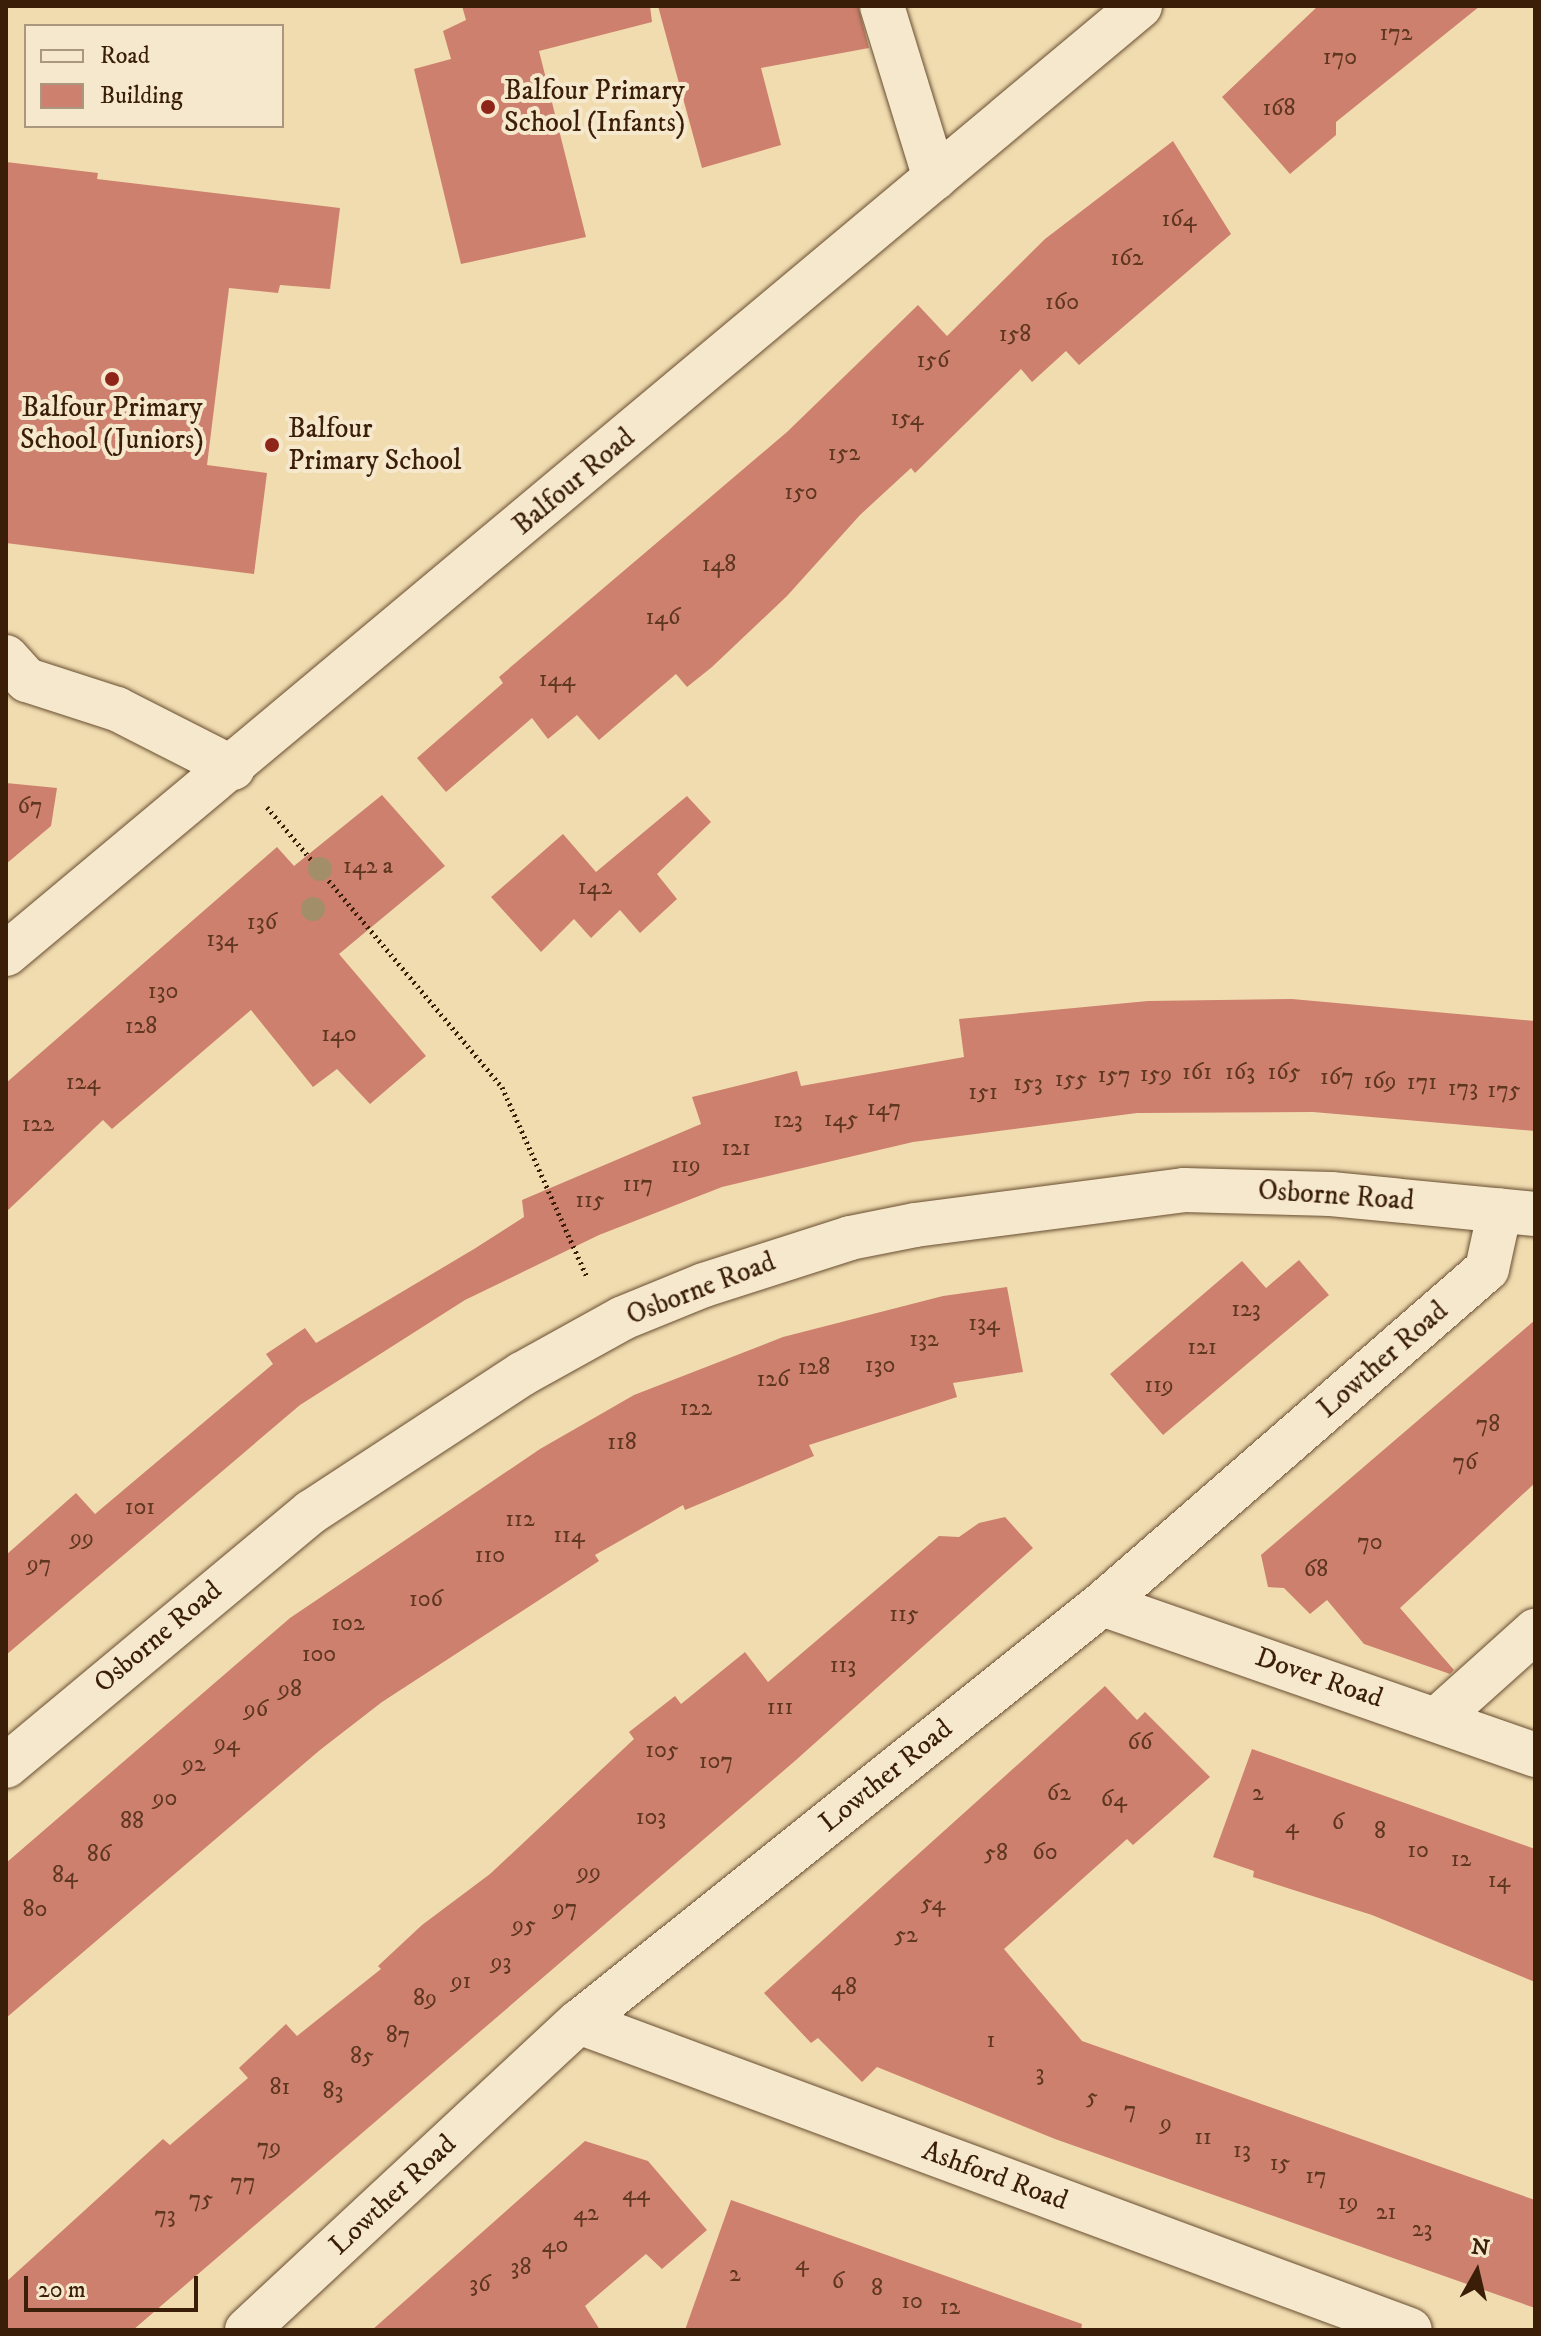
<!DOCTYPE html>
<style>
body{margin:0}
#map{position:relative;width:1541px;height:2336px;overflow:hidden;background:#f1dcb0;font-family:"IM FELL DW Pica",serif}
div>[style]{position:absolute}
.building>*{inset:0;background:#cd806d}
.path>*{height:5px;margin-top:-2.5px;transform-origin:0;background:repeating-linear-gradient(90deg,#3a1e07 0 2px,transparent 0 6px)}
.roads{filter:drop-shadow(0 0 2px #684e31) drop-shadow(0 0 2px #684e31)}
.minor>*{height:44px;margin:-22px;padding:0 22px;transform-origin:22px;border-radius:22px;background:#f6e8cc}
.trees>*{width:24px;height:24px;margin:-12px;border-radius:50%;background:#a28e68}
.dots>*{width:22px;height:22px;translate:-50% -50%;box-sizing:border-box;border:4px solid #f6e8cc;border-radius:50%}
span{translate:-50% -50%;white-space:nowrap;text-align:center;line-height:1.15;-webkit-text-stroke:8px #f6e8cc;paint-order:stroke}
.number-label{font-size:24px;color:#5f3620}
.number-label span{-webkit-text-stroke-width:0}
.poi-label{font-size:28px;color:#3a1e07}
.left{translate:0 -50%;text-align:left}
.street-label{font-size:28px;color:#3a1e07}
.frame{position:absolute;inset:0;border:8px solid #3a1e07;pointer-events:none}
.legend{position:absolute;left:24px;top:24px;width:260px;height:104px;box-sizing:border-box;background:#f6e8cc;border:2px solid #ab977d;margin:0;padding:10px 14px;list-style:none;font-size:24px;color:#3a1e07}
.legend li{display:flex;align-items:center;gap:16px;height:40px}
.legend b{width:40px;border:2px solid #ab977d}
.north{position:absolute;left:1437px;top:2232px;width:80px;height:80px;-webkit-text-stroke:6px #f6e8cc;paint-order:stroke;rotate:8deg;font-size:22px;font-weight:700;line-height:32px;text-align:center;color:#3a1e07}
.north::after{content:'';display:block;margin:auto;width:28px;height:36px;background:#3a1e07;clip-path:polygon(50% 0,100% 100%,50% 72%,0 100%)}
.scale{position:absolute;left:24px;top:2276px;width:174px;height:36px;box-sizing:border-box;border:4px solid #3a1e07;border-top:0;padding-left:10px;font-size:24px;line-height:28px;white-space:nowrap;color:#3a1e07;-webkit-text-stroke:6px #f6e8cc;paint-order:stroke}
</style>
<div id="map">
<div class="building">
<div style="clip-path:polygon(462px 6px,650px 6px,652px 22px,539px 51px,586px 237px,461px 264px,414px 69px,451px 59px,443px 31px,466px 20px)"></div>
<div style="clip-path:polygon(658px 6px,858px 6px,869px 48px,761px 68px,781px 145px,702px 168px)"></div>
<div style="clip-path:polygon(1318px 6px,1480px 6px,1336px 122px,1336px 135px,1290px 174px,1222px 97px)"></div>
<div style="clip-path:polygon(1173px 141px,1231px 234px,1079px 365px,1066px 351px,1032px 382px,1021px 369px,915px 473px,911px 468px,860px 515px,787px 596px,712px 667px,687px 687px,676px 674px,599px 740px,577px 715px,548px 739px,532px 718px,446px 792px,417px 758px,503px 683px,499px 677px,787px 432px,918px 305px,947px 336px,1045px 239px)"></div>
<div style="clip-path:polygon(6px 162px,98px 173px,97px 179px,340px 208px,330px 289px,280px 285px,278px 293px,229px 288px,207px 465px,267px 473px,254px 574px,6px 543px)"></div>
<div style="clip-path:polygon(6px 783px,57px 788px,51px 826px,6px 864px)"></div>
<div style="clip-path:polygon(382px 795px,445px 866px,339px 954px,426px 1056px,370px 1104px,337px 1069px,313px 1087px,251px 1010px,112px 1129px,103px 1120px,6px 1212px,6px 1083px,277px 847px,294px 866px)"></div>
<div style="clip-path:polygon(687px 796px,711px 822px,657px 874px,677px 899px,640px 933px,620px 910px,591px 938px,574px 919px,541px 952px,491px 897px,563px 834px,596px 872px)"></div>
<div style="clip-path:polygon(1292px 999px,1535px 1021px,1535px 1131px,1313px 1112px,1137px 1113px,913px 1142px,722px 1187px,599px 1235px,465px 1300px,300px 1405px,6px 1655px,6px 1555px,76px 1493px,95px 1514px,273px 1364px,266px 1354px,305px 1328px,316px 1343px,474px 1249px,524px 1217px,522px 1200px,701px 1124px,692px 1097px,797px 1071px,801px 1086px,964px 1057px,959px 1019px,1148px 1001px)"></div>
<div style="clip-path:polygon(1299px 1260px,1329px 1295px,1163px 1435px,1110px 1374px,1242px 1261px,1266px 1288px)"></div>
<div style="clip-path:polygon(1007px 1287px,1023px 1372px,953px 1383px,957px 1397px,809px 1445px,814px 1456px,685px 1510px,683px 1505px,595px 1555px,599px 1561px,382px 1702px,320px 1750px,6px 2018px,6px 1863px,290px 1618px,540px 1449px,634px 1395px,783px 1337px,943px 1296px)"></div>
<div style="clip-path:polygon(1535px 1320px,1535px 1483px,1400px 1608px,1454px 1670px,1450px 1674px,1364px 1644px,1327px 1600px,1310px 1614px,1284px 1588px,1268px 1587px,1261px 1555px)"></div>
<div style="clip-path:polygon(1005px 1517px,1033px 1548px,796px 1760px,133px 2330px,6px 2330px,6px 2282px,163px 2139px,170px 2145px,248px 2078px,239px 2068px,286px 2024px,297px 2036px,381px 1969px,378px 1966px,422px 1925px,490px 1874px,634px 1739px,629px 1732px,675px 1696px,681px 1704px,745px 1652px,768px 1682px,939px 1536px,959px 1537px,979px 1523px)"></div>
<div style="clip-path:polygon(1105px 1686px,1137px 1720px,1145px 1712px,1210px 1777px,1133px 1845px,1127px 1839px,1004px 1949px,1082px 2041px,1535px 2200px,1535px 2308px,1055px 2139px,877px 2067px,862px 2082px,818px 2038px,811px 2043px,764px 1993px)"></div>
<div style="clip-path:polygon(1252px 1749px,1535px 1849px,1535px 1982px,1372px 1915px,1253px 1877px,1254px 1871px,1213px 1857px)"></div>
<div style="clip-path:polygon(585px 2141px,648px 2161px,707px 2230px,662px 2269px,646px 2254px,585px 2306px,600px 2330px,372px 2330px)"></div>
<div style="clip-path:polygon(731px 2200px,1082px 2324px,1081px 2330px,685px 2330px)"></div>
</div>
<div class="path">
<div style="left:267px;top:807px;width:366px;rotate:50deg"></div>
<div style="left:502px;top:1087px;width:208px;rotate:65.9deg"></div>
</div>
<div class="roads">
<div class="minor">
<div style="left:882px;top:6px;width:180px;rotate:72.9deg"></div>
<div style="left:6px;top:657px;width:31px;rotate:48deg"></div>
<div style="left:27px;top:680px;width:95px;rotate:17.9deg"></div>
<div style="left:117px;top:709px;width:130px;rotate:27deg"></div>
<div style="left:6px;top:954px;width:1478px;rotate:-39.89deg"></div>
<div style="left:1102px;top:1604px;width:459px;rotate:19.2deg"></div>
<div style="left:1437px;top:1719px;width:132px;rotate:-41.9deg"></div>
<div style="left:6px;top:1766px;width:397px;rotate:-39.8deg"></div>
<div style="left:311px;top:1512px;width:252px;rotate:-33.2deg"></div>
<div style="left:522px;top:1374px;width:115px;rotate:-29deg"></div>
<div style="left:623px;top:1318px;width:87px;rotate:-22.2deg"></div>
<div style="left:704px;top:1285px;width:153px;rotate:-17.8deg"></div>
<div style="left:850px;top:1238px;width:66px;rotate:-11.3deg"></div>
<div style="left:915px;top:1225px;width:271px;rotate:-7.4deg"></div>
<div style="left:1184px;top:1190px;width:147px;rotate:1.6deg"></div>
<div style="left:1331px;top:1194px;width:205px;rotate:5.6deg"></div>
<div style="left:579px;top:2022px;width:886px;rotate:20.34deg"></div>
<div style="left:247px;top:2330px;width:453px;rotate:-42.9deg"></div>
<div style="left:579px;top:2022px;width:670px;rotate:-38.63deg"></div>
<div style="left:1102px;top:1604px;width:510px;rotate:-41.03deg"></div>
<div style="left:1487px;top:1269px;width:60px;rotate:-77.6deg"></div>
</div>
</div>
<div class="trees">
<div style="left:320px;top:869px"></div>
<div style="left:313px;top:909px"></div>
</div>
<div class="dots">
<div style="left:488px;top:107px;background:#8f2418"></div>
<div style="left:112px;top:379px;background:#8f2418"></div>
<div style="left:272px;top:445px;background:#8f2418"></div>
</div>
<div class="number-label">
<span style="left:1396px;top:34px">172</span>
<span style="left:1340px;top:58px">170</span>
<span style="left:1279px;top:109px">168</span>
<span style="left:1179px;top:220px">164</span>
<span style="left:1127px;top:259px">162</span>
<span style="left:1062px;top:303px">160</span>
<span style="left:1015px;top:335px">158</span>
<span style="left:933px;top:361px">156</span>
<span style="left:907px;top:419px">154</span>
<span style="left:844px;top:454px">152</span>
<span style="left:801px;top:493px">150</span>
<span style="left:719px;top:565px">148</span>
<span style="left:663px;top:618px">146</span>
<span style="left:557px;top:680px">144</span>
<span style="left:30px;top:807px">67</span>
<span style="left:368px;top:867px">142 a</span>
<span style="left:595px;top:888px">142</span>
<span style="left:262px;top:923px">136</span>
<span style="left:222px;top:940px">134</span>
<span style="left:163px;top:992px">130</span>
<span style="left:141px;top:1027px">128</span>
<span style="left:339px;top:1035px">140</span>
<span style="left:1197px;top:1073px">161</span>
<span style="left:1240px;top:1073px">163</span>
<span style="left:1284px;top:1073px">165</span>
<span style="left:1156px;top:1075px">159</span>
<span style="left:1114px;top:1076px">157</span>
<span style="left:1337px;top:1078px">167</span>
<span style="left:1071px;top:1080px">155</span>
<span style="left:1380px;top:1082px">169</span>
<span style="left:83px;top:1083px">124</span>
<span style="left:1422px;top:1083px">171</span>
<span style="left:1028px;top:1084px">153</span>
<span style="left:1463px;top:1089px">173</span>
<span style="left:1504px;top:1091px">175</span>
<span style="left:983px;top:1093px">151</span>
<span style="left:884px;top:1109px">147</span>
<span style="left:841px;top:1120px">145</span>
<span style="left:788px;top:1121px">123</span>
<span style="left:38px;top:1125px">122</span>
<span style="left:736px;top:1149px">121</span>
<span style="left:686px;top:1166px">119</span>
<span style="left:638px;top:1185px">117</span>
<span style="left:590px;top:1201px">115</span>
<span style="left:1246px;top:1310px">123</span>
<span style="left:984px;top:1324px">134</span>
<span style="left:924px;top:1340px">132</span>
<span style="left:1202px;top:1348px">121</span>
<span style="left:880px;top:1366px">130</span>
<span style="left:814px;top:1368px">128</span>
<span style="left:773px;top:1380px">126</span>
<span style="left:1159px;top:1386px">119</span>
<span style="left:696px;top:1409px">122</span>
<span style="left:1488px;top:1425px">78</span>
<span style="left:622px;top:1443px">118</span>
<span style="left:1465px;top:1463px">76</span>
<span style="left:140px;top:1508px">101</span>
<span style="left:520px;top:1520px">112</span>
<span style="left:569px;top:1536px">114</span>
<span style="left:82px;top:1539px">99</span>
<span style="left:1370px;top:1543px">70</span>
<span style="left:490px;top:1556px">110</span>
<span style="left:39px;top:1565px">97</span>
<span style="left:1316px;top:1570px">68</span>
<span style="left:426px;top:1600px">106</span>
<span style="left:904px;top:1615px">115</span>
<span style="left:348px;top:1624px">102</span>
<span style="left:319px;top:1655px">100</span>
<span style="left:843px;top:1666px">113</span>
<span style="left:290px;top:1690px">98</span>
<span style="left:780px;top:1708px">111</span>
<span style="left:256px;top:1710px">96</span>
<span style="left:1140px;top:1743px">66</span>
<span style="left:227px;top:1744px">94</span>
<span style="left:662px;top:1751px">105</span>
<span style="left:716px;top:1762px">107</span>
<span style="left:194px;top:1765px">92</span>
<span style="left:1059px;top:1794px">62</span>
<span style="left:1258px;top:1794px">2</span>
<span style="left:165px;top:1799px">90</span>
<span style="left:1114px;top:1800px">64</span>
<span style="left:651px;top:1818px">103</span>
<span style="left:132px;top:1822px">88</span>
<span style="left:1338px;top:1823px">6</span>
<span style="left:1292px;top:1827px">4</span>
<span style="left:1380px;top:1832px">8</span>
<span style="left:1418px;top:1851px">10</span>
<span style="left:1045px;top:1853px">60</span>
<span style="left:996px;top:1854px">58</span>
<span style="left:99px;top:1855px">86</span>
<span style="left:1461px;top:1860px">12</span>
<span style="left:589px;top:1873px">99</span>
<span style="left:65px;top:1876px">84</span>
<span style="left:1499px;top:1881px">14</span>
<span style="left:933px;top:1904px">54</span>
<span style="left:565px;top:1909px">97</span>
<span style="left:35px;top:1910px">80</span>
<span style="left:524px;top:1926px">95</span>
<span style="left:906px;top:1936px">52</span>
<span style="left:501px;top:1963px">93</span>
<span style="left:461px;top:1982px">91</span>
<span style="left:844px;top:1988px">48</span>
<span style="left:425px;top:1999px">89</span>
<span style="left:398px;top:2036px">87</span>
<span style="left:991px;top:2041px">1</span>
<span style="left:362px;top:2057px">85</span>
<span style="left:1040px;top:2074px">3</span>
<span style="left:280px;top:2088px">81</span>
<span style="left:333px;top:2092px">83</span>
<span style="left:1092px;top:2098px">5</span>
<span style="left:1130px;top:2111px">7</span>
<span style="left:1166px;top:2124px">9</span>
<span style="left:1203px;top:2138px">11</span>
<span style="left:269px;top:2148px">79</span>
<span style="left:1242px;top:2151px">13</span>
<span style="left:1280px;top:2164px">15</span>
<span style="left:1316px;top:2177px">17</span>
<span style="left:243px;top:2183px">77</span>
<span style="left:636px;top:2194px">44</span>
<span style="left:201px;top:2200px">75</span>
<span style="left:1348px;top:2203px">19</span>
<span style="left:1386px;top:2213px">21</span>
<span style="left:586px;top:2214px">42</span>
<span style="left:165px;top:2216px">73</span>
<span style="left:1422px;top:2230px">23</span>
<span style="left:555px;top:2246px">40</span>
<span style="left:802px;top:2264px">4</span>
<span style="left:521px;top:2268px">38</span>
<span style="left:735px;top:2275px">2</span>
<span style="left:838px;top:2282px">6</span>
<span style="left:480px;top:2285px">36</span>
<span style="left:877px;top:2289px">8</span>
<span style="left:912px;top:2302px">10</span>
<span style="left:950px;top:2308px">12</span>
</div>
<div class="poi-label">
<span class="left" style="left:504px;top:107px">Balfour Primary<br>School (Infants)</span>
<span style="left:112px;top:424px">Balfour Primary<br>School (Juniors)</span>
<span class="left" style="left:288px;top:445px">Balfour<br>Primary School</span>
</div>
<div class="street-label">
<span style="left:574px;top:482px;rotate:-40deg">Balfour Road</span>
<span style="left:1336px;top:1196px;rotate:4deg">Osborne Road</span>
<span style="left:701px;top:1289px;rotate:-21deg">Osborne Road</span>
<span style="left:1383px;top:1360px;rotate:-41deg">Lowther Road</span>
<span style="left:158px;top:1637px;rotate:-40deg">Osborne Road</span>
<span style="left:1319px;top:1678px;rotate:19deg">Dover Road</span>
<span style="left:886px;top:1776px;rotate:-39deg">Lowther Road</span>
<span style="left:995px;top:2176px;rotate:20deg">Ashford Road</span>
<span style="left:393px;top:2195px;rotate:-43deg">Lowther Road</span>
</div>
<div class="frame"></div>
<ul class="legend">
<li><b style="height:10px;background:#f6e8cc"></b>Road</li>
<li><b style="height:22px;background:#cd806d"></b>Building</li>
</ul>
<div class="north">N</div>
<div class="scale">20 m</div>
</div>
